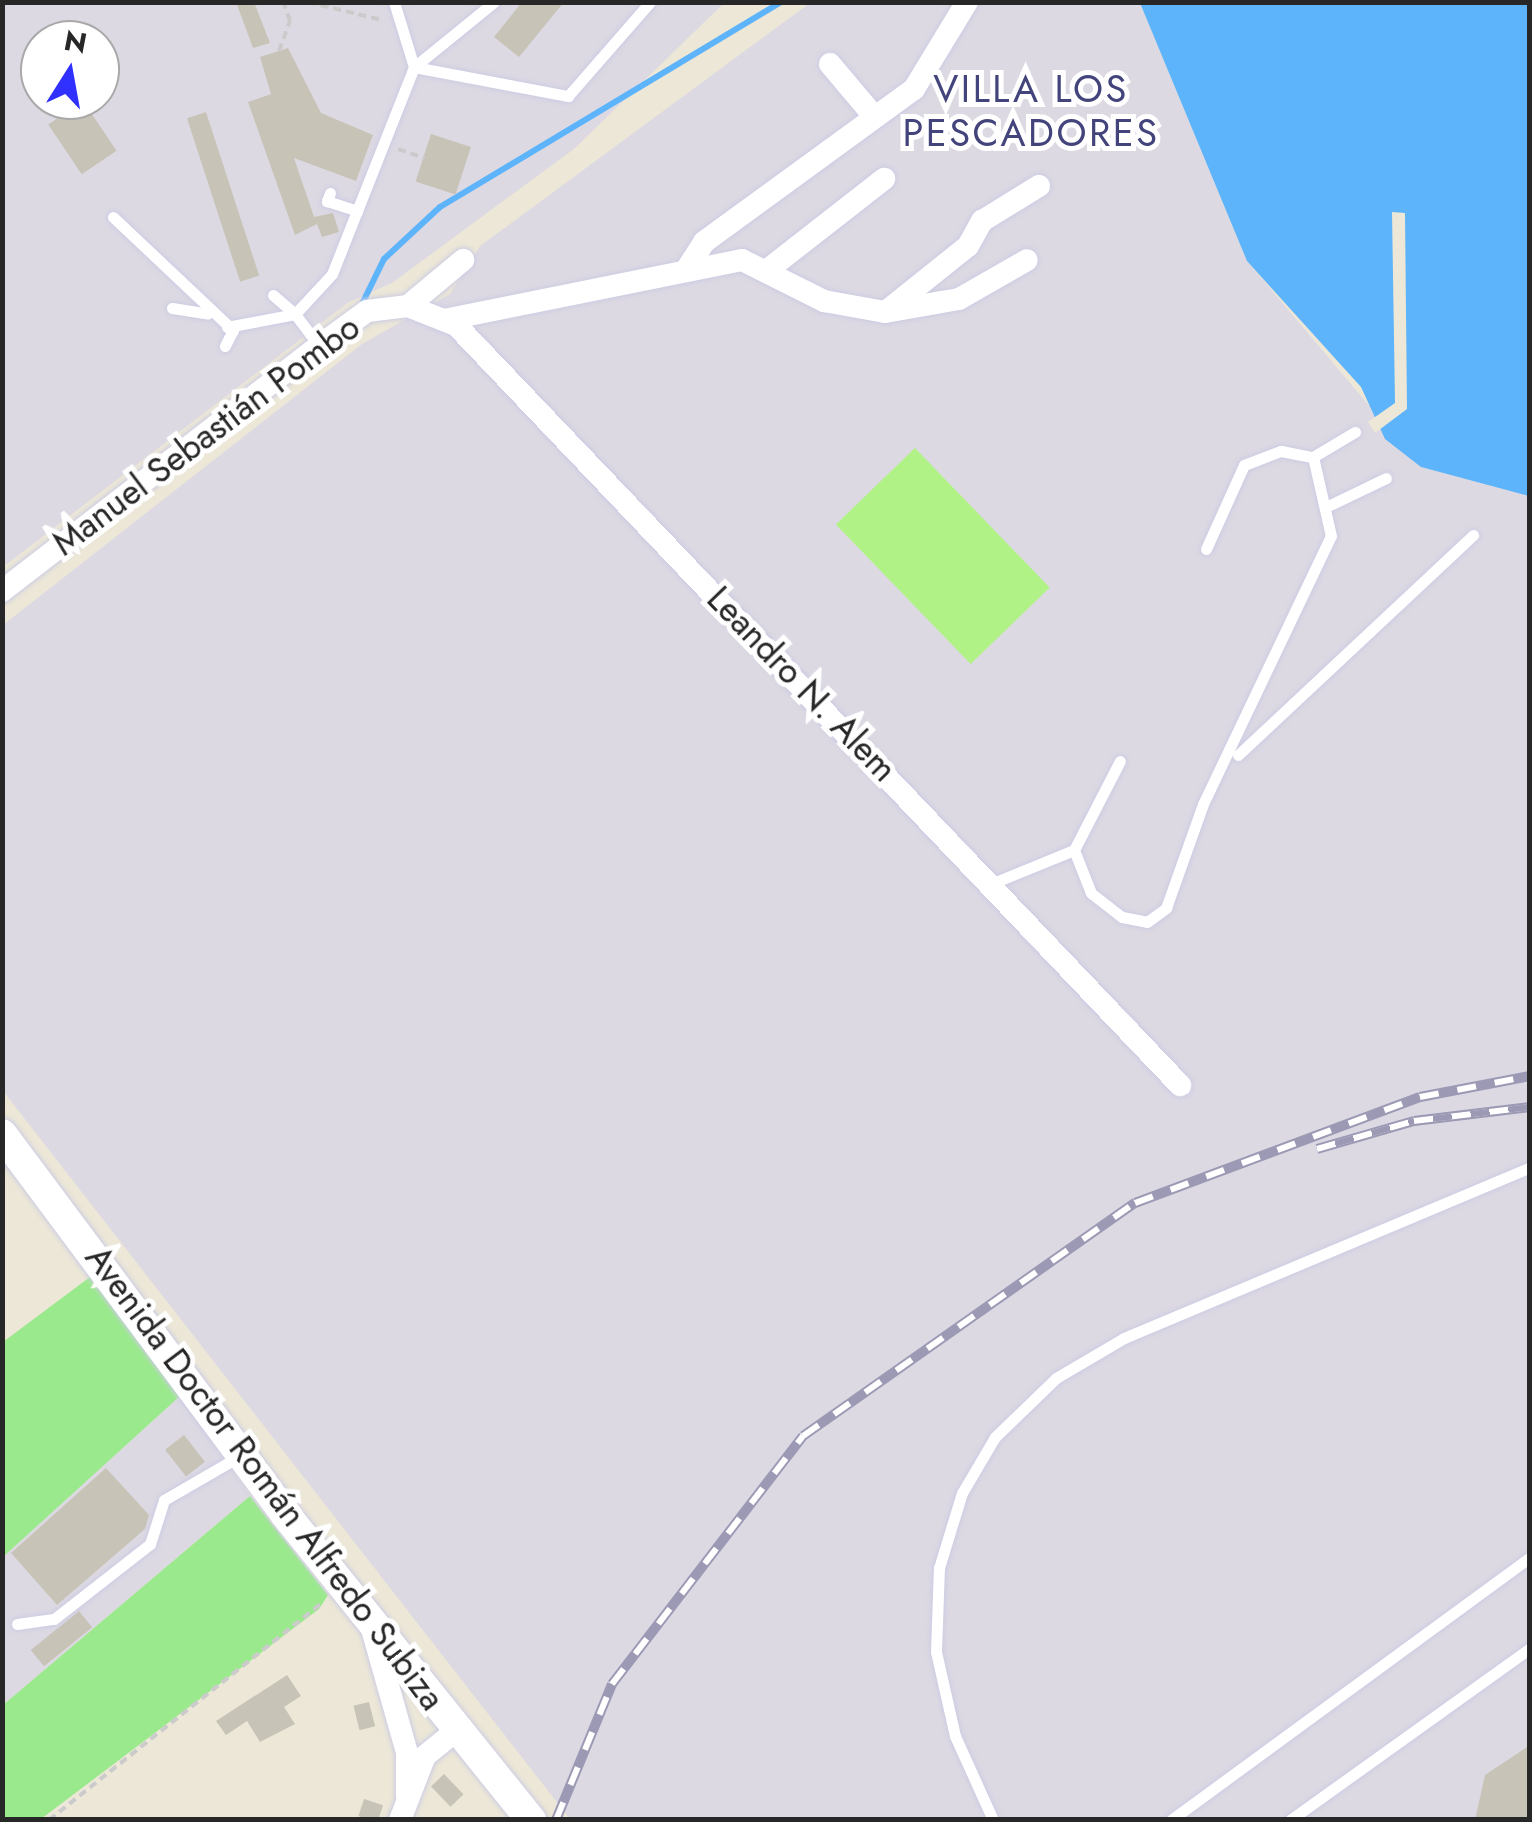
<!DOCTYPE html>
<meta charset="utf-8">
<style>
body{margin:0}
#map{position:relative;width:1532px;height:1822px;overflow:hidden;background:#ece7d7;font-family:Jost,sans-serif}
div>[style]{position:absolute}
.industrial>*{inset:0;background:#ddd9e3}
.green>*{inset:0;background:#9be98d}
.pitch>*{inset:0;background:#b1f287;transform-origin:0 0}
.water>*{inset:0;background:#5db4fa}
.pier>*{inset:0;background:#ece7d7}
.stream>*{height:6px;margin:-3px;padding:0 3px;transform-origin:3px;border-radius:3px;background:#5db4fa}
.building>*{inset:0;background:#c7c3b7;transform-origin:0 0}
.path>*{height:4px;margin-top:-2px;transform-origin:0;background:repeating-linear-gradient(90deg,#cbcbcb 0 8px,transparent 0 13px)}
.roads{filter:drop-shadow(0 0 2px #cccce3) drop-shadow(0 0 2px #cccce3)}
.service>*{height:11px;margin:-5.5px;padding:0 5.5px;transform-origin:5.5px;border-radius:5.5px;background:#fff}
.minor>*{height:22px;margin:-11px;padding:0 11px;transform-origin:11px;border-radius:11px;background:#fff}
.secondary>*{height:30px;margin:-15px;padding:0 15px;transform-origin:15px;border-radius:15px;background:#fff}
.rail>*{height:10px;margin-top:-5px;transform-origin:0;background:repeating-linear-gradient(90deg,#fff 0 19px,#9b99b4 0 38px);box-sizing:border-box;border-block:2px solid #9b99b4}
span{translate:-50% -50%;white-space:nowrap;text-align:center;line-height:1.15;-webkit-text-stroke:10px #fff;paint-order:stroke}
.street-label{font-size:35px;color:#272727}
.neighbourhood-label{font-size:38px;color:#44447c;letter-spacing:2.5px}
.frame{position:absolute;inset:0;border:5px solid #272727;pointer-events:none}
.north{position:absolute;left:20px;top:20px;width:100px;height:100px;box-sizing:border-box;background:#fff;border:2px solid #a9a9a9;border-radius:50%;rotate:11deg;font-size:28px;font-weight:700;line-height:40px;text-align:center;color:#272727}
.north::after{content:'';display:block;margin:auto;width:35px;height:45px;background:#3131ff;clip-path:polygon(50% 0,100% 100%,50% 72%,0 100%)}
</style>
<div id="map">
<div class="industrial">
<div style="clip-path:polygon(evenodd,2px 3px,724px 3px,574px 149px,392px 283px,349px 302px,3px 567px,2px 3px,40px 40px,100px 40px,100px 100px,40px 100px,40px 40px)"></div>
<div style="clip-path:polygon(810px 3px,1140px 3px,1247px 261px,1421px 467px,1529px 496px,1529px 1819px,570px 1819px,3px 1091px,3px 625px,362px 344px,450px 294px,480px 246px)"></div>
<div style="clip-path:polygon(180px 1396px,250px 1496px,3px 1705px,3px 1557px)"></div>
</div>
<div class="green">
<div style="clip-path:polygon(94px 1274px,180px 1396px,3px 1557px,3px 1342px)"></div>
<div style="clip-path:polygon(250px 1496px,328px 1595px,319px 1609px,41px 1819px,3px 1819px,3px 1705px)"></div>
</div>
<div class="pitch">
<div style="left:915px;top:448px;width:194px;height:110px;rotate:46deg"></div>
</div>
<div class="water">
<div style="clip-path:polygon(1140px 3px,1529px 3px,1529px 496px,1421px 467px,1385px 439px,1361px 387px,1247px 261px)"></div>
</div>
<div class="pier">
<div style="clip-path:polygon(1392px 212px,1405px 213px,1407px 409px,1375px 433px,1368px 422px,1395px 403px)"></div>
</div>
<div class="stream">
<div style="left:361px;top:306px;width:52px;rotate:-63.9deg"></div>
<div style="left:384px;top:259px;width:76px;rotate:-42.9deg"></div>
<div style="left:440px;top:207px;width:398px;rotate:-31deg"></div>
</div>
<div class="building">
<div style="clip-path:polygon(236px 2px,254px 2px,270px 43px,253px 48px)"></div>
<div style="clip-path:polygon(522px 2px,564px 2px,519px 57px,494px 37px)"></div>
<div style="clip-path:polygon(288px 48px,321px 113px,373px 135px,356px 181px,294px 158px,314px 217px,333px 213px,339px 232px,322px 237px,317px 224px,295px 235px,248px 102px,271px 94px,260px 57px)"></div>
<div style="left:83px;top:101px;width:60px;height:42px;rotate:56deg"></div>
<div style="left:206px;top:112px;width:172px;height:20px;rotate:72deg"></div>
<div style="left:431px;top:134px;width:42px;height:50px;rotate:18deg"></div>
<div style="left:184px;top:1435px;width:34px;height:24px;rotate:52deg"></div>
<div style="clip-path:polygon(106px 1468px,149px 1515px,145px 1529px,57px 1605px,11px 1553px)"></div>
<div style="left:79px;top:1611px;width:21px;height:62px;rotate:51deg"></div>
<div style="clip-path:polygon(287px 1675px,301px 1696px,284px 1707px,295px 1724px,260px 1742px,247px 1721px,226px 1735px,216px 1721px)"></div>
<div style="left:369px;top:1702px;width:25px;height:16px;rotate:76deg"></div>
<div style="clip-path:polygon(1530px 1745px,1530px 1820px,1475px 1820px,1485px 1775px)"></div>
<div style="left:444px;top:1774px;width:28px;height:18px;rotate:46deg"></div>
<div style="left:364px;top:1799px;width:20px;height:18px;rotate:18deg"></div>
</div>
<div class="path">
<div style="left:308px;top:2px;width:76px;rotate:13.7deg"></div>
<div style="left:279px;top:51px;width:32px;rotate:-70deg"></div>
<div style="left:290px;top:21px;width:20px;rotate:-110deg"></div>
<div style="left:398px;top:149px;width:28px;rotate:19deg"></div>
<div style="left:49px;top:1820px;width:350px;rotate:-38.5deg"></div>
</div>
<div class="roads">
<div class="service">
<div style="left:414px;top:67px;width:157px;rotate:10.7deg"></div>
<div style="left:568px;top:96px;width:125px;rotate:-48.9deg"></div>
<div style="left:414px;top:67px;width:103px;rotate:-39.1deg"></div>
<div style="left:330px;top:193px;width:9px;rotate:111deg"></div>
<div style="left:327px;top:201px;width:32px;rotate:18deg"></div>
<div style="left:113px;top:217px;width:165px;rotate:43.3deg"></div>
<div style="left:233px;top:330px;width:18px;rotate:117deg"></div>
<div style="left:273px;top:295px;width:29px;rotate:41deg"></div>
<div style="left:295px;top:314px;width:54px;rotate:-47.2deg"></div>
<div style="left:332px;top:274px;width:223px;rotate:-68.4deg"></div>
<div style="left:414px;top:67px;width:68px;rotate:-107.1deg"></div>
<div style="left:172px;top:308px;width:36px;rotate:9deg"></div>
<div style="left:227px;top:327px;width:69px;rotate:-10.8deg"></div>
<div style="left:295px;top:314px;width:40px;rotate:53deg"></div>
<div style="left:1330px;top:505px;width:62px;rotate:-25.7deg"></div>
<div style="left:1206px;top:549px;width:92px;rotate:-65.7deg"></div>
<div style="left:1244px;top:465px;width:40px;rotate:-21deg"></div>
<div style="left:1281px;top:451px;width:33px;rotate:11deg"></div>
<div style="left:1238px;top:755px;width:322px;rotate:-43.1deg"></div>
<div style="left:1074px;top:850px;width:46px;rotate:68.4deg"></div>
<div style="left:1091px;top:893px;width:39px;rotate:38deg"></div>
<div style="left:1122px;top:917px;width:25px;rotate:11deg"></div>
<div style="left:1147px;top:922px;width:24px;rotate:-36deg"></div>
<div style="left:1166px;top:908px;width:110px;rotate:-70.4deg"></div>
<div style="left:1203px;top:804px;width:297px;rotate:-64.5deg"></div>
<div style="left:1331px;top:536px;width:81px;rotate:-102.8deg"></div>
<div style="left:1313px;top:457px;width:49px;rotate:-30.8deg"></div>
<div style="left:993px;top:883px;width:87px;rotate:-22.2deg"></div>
<div style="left:1074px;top:850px;width:100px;rotate:-62.7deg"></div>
<div style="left:17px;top:1624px;width:37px;rotate:-8deg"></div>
<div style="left:54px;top:1619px;width:122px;rotate:-38deg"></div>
<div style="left:150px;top:1544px;width:46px;rotate:-72.3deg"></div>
<div style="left:164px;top:1500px;width:88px;rotate:-30.1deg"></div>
<div style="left:993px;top:1820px;width:92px;rotate:-114.3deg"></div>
<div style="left:955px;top:1736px;width:86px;rotate:-102.7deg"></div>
<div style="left:936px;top:1652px;width:84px;rotate:-88deg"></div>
<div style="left:939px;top:1568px;width:78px;rotate:-73deg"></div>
<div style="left:962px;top:1493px;width:65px;rotate:-59.5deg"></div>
<div style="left:995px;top:1437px;width:85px;rotate:-44deg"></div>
<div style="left:1056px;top:1378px;width:79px;rotate:-30.5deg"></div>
<div style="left:1124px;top:1338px;width:441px;rotate:-22.8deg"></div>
<div style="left:1171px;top:1820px;width:445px;rotate:-36.2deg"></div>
<div style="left:1290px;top:1820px;width:295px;rotate:-35.6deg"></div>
</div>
<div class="minor">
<div style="left:830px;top:64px;width:67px;rotate:49.9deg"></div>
<div style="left:688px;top:267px;width:30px;rotate:-57deg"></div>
<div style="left:704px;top:242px;width:260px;rotate:-36.1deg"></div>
<div style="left:914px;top:89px;width:102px;rotate:-58.7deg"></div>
<div style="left:770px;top:268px;width:145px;rotate:-38deg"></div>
<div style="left:408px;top:306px;width:52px;rotate:21.6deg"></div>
<div style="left:456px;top:325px;width:1050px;rotate:46.39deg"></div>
<div style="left:888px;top:310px;width:102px;rotate:-38.7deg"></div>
<div style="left:968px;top:246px;width:29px;rotate:-61deg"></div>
<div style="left:982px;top:221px;width:67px;rotate:-31.6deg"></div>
<div style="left:444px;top:320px;width:304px;rotate:-11.4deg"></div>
<div style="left:742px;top:260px;width:92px;rotate:26.6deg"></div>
<div style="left:824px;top:301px;width:62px;rotate:10.2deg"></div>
<div style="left:885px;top:312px;width:75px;rotate:-10deg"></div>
<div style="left:959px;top:299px;width:78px;rotate:-29.8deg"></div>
<div style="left:2px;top:591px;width:401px;rotate:-37.7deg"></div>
<div style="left:319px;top:346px;width:59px;rotate:-36.1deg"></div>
<div style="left:367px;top:311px;width:41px;rotate:-7deg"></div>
<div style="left:408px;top:306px;width:72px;rotate:-39.9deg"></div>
<div style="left:372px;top:1629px;width:129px;rotate:74.2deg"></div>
<div style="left:407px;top:1753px;width:43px;rotate:90deg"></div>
<div style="left:400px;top:1820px;width:69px;rotate:-68.7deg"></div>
<div style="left:425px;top:1756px;width:43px;rotate:-39.3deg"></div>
</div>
<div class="secondary">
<div style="left:2px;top:1134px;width:474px;rotate:53.3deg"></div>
<div style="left:285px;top:1514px;width:393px;rotate:51.2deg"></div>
</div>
</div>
<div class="rail">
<div style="left:1317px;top:1149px;width:101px;rotate:-16.1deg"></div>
<div style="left:1414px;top:1121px;width:117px;rotate:-6.9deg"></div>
<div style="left:556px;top:1820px;width:147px;rotate:-67.6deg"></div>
<div style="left:612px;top:1684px;width:313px;rotate:-52.4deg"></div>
<div style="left:803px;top:1436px;width:406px;rotate:-35.1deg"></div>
<div style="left:1135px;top:1203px;width:304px;rotate:-20.4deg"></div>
<div style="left:1420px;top:1097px;width:112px;rotate:-10.8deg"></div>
</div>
<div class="street-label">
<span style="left:206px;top:435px;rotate:-37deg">Manuel Sebastián Pombo</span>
<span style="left:802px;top:684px;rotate:46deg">Leandro N. Alem</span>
<span style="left:265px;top:1478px;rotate:53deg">Avenida Doctor Román Alfredo Subiza</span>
</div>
<div class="neighbourhood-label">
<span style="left:1031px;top:111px">VILLA LOS<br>PESCADORES</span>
</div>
<div class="frame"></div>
<div class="north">N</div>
</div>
